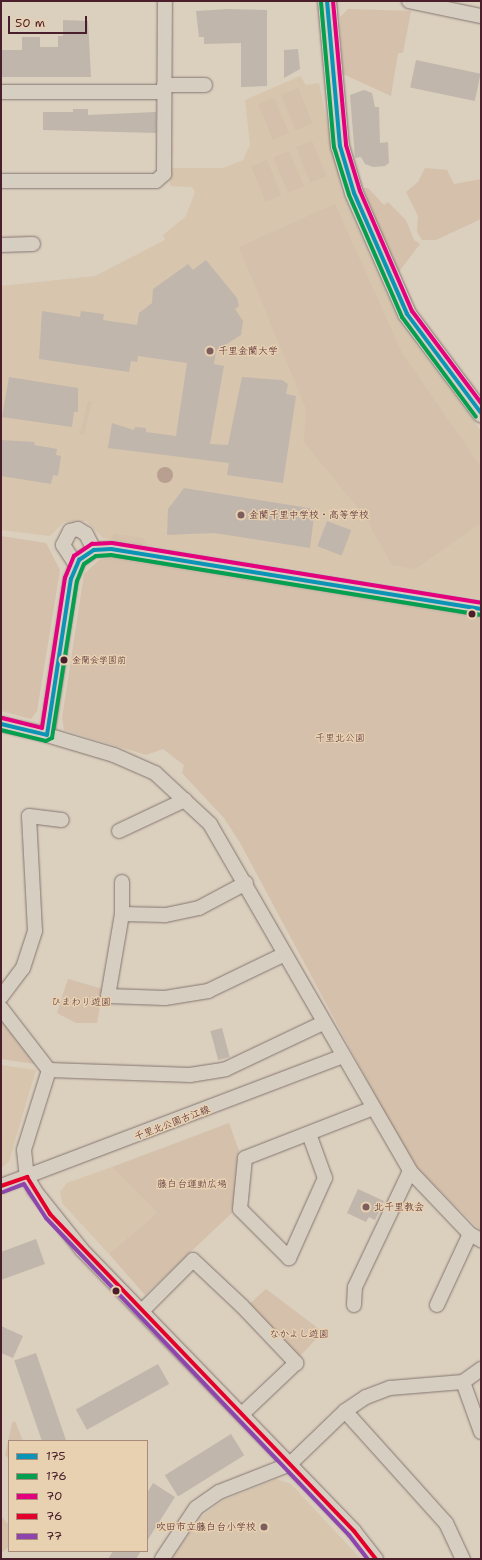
<!DOCTYPE html>
<meta charset="utf-8">
<style>
body{margin:0}
#map{position:relative;width:482px;height:1560px;overflow:hidden;background:#dbcfbe;font-family:"Shantell Sans","Klee One",sans-serif}
div>[style]{position:absolute}
.built>*{inset:0;background:#d7c5ae}
.green>*{inset:0;background:#d4c0ab;transform-origin:0 0}
.water>*{inset:0;background:#b99f90}
.round{border-radius:50%}
.building>*{inset:0;background:#c1b6ab;transform-origin:0 0}
.roads{filter:drop-shadow(0 0 1px #847670) drop-shadow(0 0 1px #847670)}
.minor>*{height:14px;margin:-7px;padding:0 7px;transform-origin:7px;border-radius:7px;background:#d7cec2}
.major>*{height:18px;margin:-9px;padding:0 9px;transform-origin:9px;border-radius:9px;background:#d7cec2}
.bus-1>*{height:4px;margin:-2px;padding:0 2px;transform-origin:2px;border-radius:2px;background:#0b94b6}
.bus-2>*{height:4px;margin:-2px;padding:0 2px;transform-origin:2px;border-radius:2px;background:#049f4f}
.bus-3>*{height:4px;margin:-2px;padding:0 2px;transform-origin:2px;border-radius:2px;background:#e5007d}
.bus-4>*{height:4px;margin:-2px;padding:0 2px;transform-origin:2px;border-radius:2px;background:#e4002b}
.bus-5>*{height:4px;margin:-2px;padding:0 2px;transform-origin:2px;border-radius:2px;background:#8e44ad}
.dots>*{width:11px;height:11px;translate:-50% -50%;box-sizing:border-box;border:2px solid #e8d1b1;border-radius:50%}
span{translate:-50% -50%;white-space:nowrap;text-align:center;line-height:1.15;-webkit-text-stroke:3px #e8d1b1;paint-order:stroke}
.bus-label{font-size:9px;color:#4a1f2b}
.left{translate:0 -50%;text-align:left}
.poi-label{font-size:10px;color:#4a1f2b}
.right{translate:-100% -50%;text-align:right}
.park-label{font-size:10px;color:#5e353c}
.street-label{font-size:10px;color:#4a1f2b}
.frame{position:absolute;inset:0;border:2px solid #4a1f2b;pointer-events:none}
.legend{position:absolute;left:8px;top:1440px;width:140px;height:112px;box-sizing:border-box;background:#e8d1b1;border:1px solid #a98a7b;margin:0;padding:5px 7px;list-style:none;font-size:12px;color:#4a1f2b}
.legend li{display:flex;align-items:center;gap:8px;height:20px}
.legend b{width:20px;border:1px solid #a98a7b}
.scale{position:absolute;left:8px;top:16px;width:79px;height:18px;box-sizing:border-box;border:2px solid #4a1f2b;border-top:0;padding-left:5px;font-size:12px;line-height:14px;white-space:nowrap;color:#4a1f2b;-webkit-text-stroke:3px #e8d1b1;paint-order:stroke}
</style>
<div id="map">
<div class="built">
<div style="clip-path:polygon(300px 76px,306px 85px,319px 83px,342px 193px,399px 322px,481px 431px,481px 599px,103px 538px,86px 521px,64px 522px,50px 536px,1px 530px,1px 286px,95px 276px,165px 240px,163px 235px,186px 216px,195px 192px,192px 187px,170px 186px,170px 168px,223px 168px,243px 160px,250px 145px,245px 100px)"></div>
<div style="clip-path:polygon(1px 1065px,36px 1070px,9px 1161px,1px 1169px)"></div>
<div style="clip-path:polygon(112px 1167px,157px 1213px,109px 1254px,62px 1203px,60px 1192px,67px 1183px)"></div>
<div style="clip-path:polygon(276px 1479px,291px 1484px,361px 1559px,171px 1559px,202px 1516px,224px 1500px)"></div>
</div>
<div class="green">
<div style="clip-path:polygon(348px 9px,411px 11px,403px 53px,398px 53px,391px 96px,343px 74px,340px 17px)"></div>
<div style="left:298px;top:88px;width:38px;height:18px;rotate:68deg"></div>
<div style="left:274px;top:98px;width:38px;height:17px;rotate:67deg"></div>
<div style="left:312px;top:141px;width:38px;height:17px;rotate:68deg"></div>
<div style="left:289px;top:151px;width:38px;height:17px;rotate:67deg"></div>
<div style="left:267px;top:160px;width:38px;height:17px;rotate:68deg"></div>
<div style="clip-path:polygon(425px 168px,447px 170px,454px 184px,481px 179px,481px 219px,436px 240px,422px 240px,417px 232px,418px 216px,406px 192px,418px 182px)"></div>
<div style="clip-path:polygon(363px 188px,368px 188px,384px 205px,388px 202px,406px 220px,414px 240px,420px 244px,398px 273px)"></div>
<div style="clip-path:polygon(335px 204px,402px 353px,481px 467px,481px 523px,415px 569px,392px 565px,364px 515px,304px 442px,306px 409px,239px 247px)"></div>
<div style="left:88px;top:401px;width:4px;height:34px;rotate:14deg"></div>
<div style="clip-path:polygon(115px 534px,143px 538px,146px 542px,142px 545px,114px 540px,111px 537px)"></div>
<div style="clip-path:polygon(1px 536px,46px 543px,60px 570px,37px 711px,31px 719px,1px 711px)"></div>
<div style="clip-path:polygon(110px 558px,481px 618px,481px 1231px,411px 1162px,239px 841px,224px 818px,182px 773px,184px 765px,163px 749px,146px 755px,64px 730px,62px 718px,84px 574px,99px 560px)"></div>
<div style="clip-path:polygon(68px 979px,103px 989px,97px 1023px,76px 1023px,57px 1013px)"></div>
<div style="clip-path:polygon(1px 1021px,35px 1064px,1px 1059px)"></div>
<div style="clip-path:polygon(229px 1123px,239px 1151px,235px 1210px,145px 1295px,109px 1254px,157px 1213px,112px 1167px)"></div>
<div style="clip-path:polygon(266px 1289px,323px 1332px,299px 1357px,248px 1305px)"></div>
<div style="clip-path:polygon(15px 1421px,23px 1441px,9px 1441px,9px 1459px,5px 1455px,12px 1423px)"></div>
<div style="clip-path:polygon(1px 1516px,9px 1525px,9px 1547px,1px 1553px)"></div>
</div>
<div class="water">
<div class="round" style="left:157px;top:467px;width:16px;height:16px"></div>
</div>
<div class="building">
<div style="clip-path:polygon(228px 9px,267px 10px,267px 86px,241px 87px,241px 43px,204px 44px,204px 37px,199px 37px,196px 11px)"></div>
<div style="clip-path:polygon(63px 20px,88px 21px,91px 77px,1px 77px,1px 50px,22px 50px,22px 37px,40px 37px,40px 47px,58px 47px,58px 36px,63px 36px)"></div>
<div style="clip-path:polygon(298px 49px,300px 69px,284px 78px,284px 50px)"></div>
<div style="left:416px;top:60px;width:66px;height:28px;rotate:12deg"></div>
<div style="clip-path:polygon(364px 90px,372px 93px,375px 107px,379px 107px,380px 143px,388px 142px,389px 163px,385px 166px,373px 167px,365px 164px,361px 157px,355px 158px,350px 95px)"></div>
<div style="clip-path:polygon(73px 109px,88px 109px,88px 115px,156px 112px,156px 133px,43px 130px,43px 112px,73px 112px)"></div>
<div style="clip-path:polygon(206px 260px,237px 298px,239px 306px,235px 309px,243px 321px,241px 335px,216px 351px,214px 364px,224px 366px,210px 444px,228px 445px,242px 377px,282px 380px,288px 384px,286px 394px,296px 396px,283px 483px,227px 475px,229px 463px,108px 448px,112px 423px,134px 430px,135px 427px,146px 428px,146px 432px,176px 436px,187px 363px,138px 356px,137px 362px,131px 361px,129px 372px,39px 359px,42px 311px,80px 317px,81px 311px,104px 314px,103px 320px,137px 325px,139px 313px,152px 303px,153px 289px,188px 264px,193px 270px)"></div>
<div style="clip-path:polygon(9px 377px,78px 388px,78px 412px,74px 412px,72px 427px,2px 417px)"></div>
<div style="clip-path:polygon(1px 440px,35px 442px,34px 445px,57px 449px,56px 455px,61px 456px,58px 476px,53px 475px,51px 484px,1px 476px)"></div>
<div style="clip-path:polygon(184px 488px,315px 509px,310px 548px,214px 533px,167px 535px,168px 509px)"></div>
<div style="left:327px;top:521px;width:26px;height:27px;rotate:21deg"></div>
<div style="left:222px;top:1028px;width:30px;height:12px;rotate:75deg"></div>
<div style="clip-path:polygon(358px 1189px,384px 1201px,375px 1220px,369px 1217px,366px 1222px,347px 1213px)"></div>
<div style="clip-path:polygon(36px 1239px,45px 1264px,1px 1280px,1px 1252px)"></div>
<div style="clip-path:polygon(1px 1326px,23px 1336px,13px 1358px,1px 1353px)"></div>
<div style="left:36px;top:1353px;width:93px;height:23px;rotate:71deg"></div>
<div style="left:158px;top:1364px;width:23px;height:94px;rotate:61deg"></div>
<div style="left:231px;top:1434px;width:25px;height:78px;rotate:58deg"></div>
<div style="clip-path:polygon(153px 1483px,175px 1497px,147px 1541px,147px 1493px)"></div>
<div style="clip-path:polygon(113px 1551px,141px 1551px,136px 1559px,108px 1559px)"></div>
</div>
<div class="roads">
<div class="minor">
<div style="left:409px;top:1px;width:74px;rotate:11.8deg"></div>
<div style="left:164px;top:85px;width:41px"></div>
<div style="left:1px;top:92px;width:163px"></div>
<div style="left:1px;top:181px;width:155px"></div>
<div style="left:156px;top:181px;width:11px;rotate:-41deg"></div>
<div style="left:164px;top:174px;width:173px;rotate:-89.7deg"></div>
<div style="left:1px;top:245px;width:32px;rotate:-2deg"></div>
<div style="left:76px;top:565px;width:24px;rotate:-123deg"></div>
<div style="left:63px;top:545px;width:16px;rotate:-63deg"></div>
<div style="left:70px;top:531px;width:8px;rotate:-14deg"></div>
<div style="left:78px;top:529px;width:9px;rotate:32deg"></div>
<div style="left:86px;top:534px;width:18px;rotate:63deg"></div>
<div style="left:1px;top:724px;width:47px;rotate:13.4deg"></div>
<div style="left:47px;top:735px;width:158px;rotate:-81.3deg"></div>
<div style="left:71px;top:579px;width:21px;rotate:-67deg"></div>
<div style="left:79px;top:560px;width:18px;rotate:-34deg"></div>
<div style="left:94px;top:550px;width:17px;rotate:-3deg"></div>
<div style="left:111px;top:549px;width:375px;rotate:9.2deg"></div>
<div style="left:47px;top:735px;width:70px;rotate:16.6deg"></div>
<div style="left:114px;top:755px;width:45px;rotate:23.7deg"></div>
<div style="left:155px;top:773px;width:75px;rotate:42.8deg"></div>
<div style="left:210px;top:824px;width:401px;rotate:60deg"></div>
<div style="left:410px;top:1171px;width:87px;rotate:46.4deg"></div>
<div style="left:470px;top:1234px;width:13px;rotate:29deg"></div>
<div style="left:119px;top:831px;width:73px;rotate:-25.2deg"></div>
<div style="left:246px;top:883px;width:53px;rotate:152deg"></div>
<div style="left:199px;top:908px;width:35px;rotate:168deg"></div>
<div style="left:165px;top:915px;width:43px;rotate:-178.7deg"></div>
<div style="left:122px;top:914px;width:83px;rotate:99.7deg"></div>
<div style="left:108px;top:996px;width:57px;rotate:2deg"></div>
<div style="left:165px;top:998px;width:44px;rotate:-9.2deg"></div>
<div style="left:208px;top:991px;width:85px;rotate:-25.7deg"></div>
<div style="left:122px;top:914px;width:32px;rotate:-90deg"></div>
<div style="left:1px;top:997px;width:36px;rotate:-53deg"></div>
<div style="left:23px;top:968px;width:39px;rotate:-72deg"></div>
<div style="left:35px;top:931px;width:115px;rotate:-93deg"></div>
<div style="left:29px;top:816px;width:33px;rotate:7deg"></div>
<div style="left:1px;top:1008px;width:78px;rotate:52.3deg"></div>
<div style="left:49px;top:1070px;width:141px;rotate:2deg"></div>
<div style="left:190px;top:1075px;width:36px;rotate:-9deg"></div>
<div style="left:226px;top:1069px;width:107px;rotate:-25.4deg"></div>
<div style="left:49px;top:1070px;width:84px;rotate:107.4deg"></div>
<div style="left:24px;top:1150px;width:27px;rotate:84deg"></div>
<div style="left:27px;top:1177px;width:16px;rotate:60deg"></div>
<div style="left:35px;top:1191px;width:75px;rotate:51.5deg"></div>
<div style="left:82px;top:1250px;width:391px;rotate:45.9deg"></div>
<div style="left:354px;top:1531px;width:36px;rotate:52deg"></div>
<div style="left:309px;top:1134px;width:47px;rotate:70deg"></div>
<div style="left:325px;top:1178px;width:88px;rotate:114.2deg"></div>
<div style="left:289px;top:1258px;width:69px;rotate:-135deg"></div>
<div style="left:240px;top:1209px;width:51px;rotate:-84.4deg"></div>
<div style="left:245px;top:1158px;width:135px;rotate:-21.3deg"></div>
<div style="left:1px;top:1186px;width:364px;rotate:-20.8deg"></div>
<div style="left:354px;top:1305px;width:18px;rotate:-87deg"></div>
<div style="left:355px;top:1287px;width:128px;rotate:-64.6deg"></div>
<div style="left:437px;top:1305px;width:78px;rotate:-65.1deg"></div>
<div style="left:142px;top:1311px;width:72px;rotate:-45deg"></div>
<div style="left:193px;top:1260px;width:67px;rotate:43.2deg"></div>
<div style="left:242px;top:1306px;width:79px;rotate:46.5deg"></div>
<div style="left:296px;top:1363px;width:74px;rotate:136.6deg"></div>
<div style="left:463px;top:1382px;width:53px;rotate:70.2deg"></div>
<div style="left:345px;top:1411px;width:151px;rotate:48deg"></div>
<div style="left:446px;top:1523px;width:40px;rotate:65deg"></div>
<div style="left:162px;top:1559px;width:61px;rotate:-56.3deg"></div>
<div style="left:196px;top:1508px;width:28px;rotate:-35deg"></div>
<div style="left:219px;top:1492px;width:76px;rotate:-21.5deg"></div>
<div style="left:290px;top:1464px;width:76px;rotate:-43.9deg"></div>
<div style="left:345px;top:1411px;width:25px;rotate:-34deg"></div>
<div style="left:366px;top:1397px;width:26px;rotate:-21deg"></div>
<div style="left:390px;top:1388px;width:73px;rotate:-4.7deg"></div>
<div style="left:463px;top:1382px;width:22px;rotate:-36deg"></div>
</div>
<div class="major">
<div style="left:327px;top:1px;width:146px;rotate:84.9deg"></div>
<div style="left:340px;top:146px;width:49px;rotate:73.4deg"></div>
<div style="left:354px;top:193px;width:132px;rotate:66.3deg"></div>
<div style="left:407px;top:314px;width:124px;rotate:53.2deg"></div>
</div>
</div>
<div class="bus-1">
<div style="left:327px;top:1px;width:146px;rotate:84.9deg"></div>
<div style="left:340px;top:146px;width:49px;rotate:73.4deg"></div>
<div style="left:354px;top:193px;width:132px;rotate:66.3deg"></div>
<div style="left:407px;top:314px;width:124px;rotate:53.2deg"></div>
<div style="left:1px;top:724px;width:47px;rotate:13.4deg"></div>
<div style="left:47px;top:735px;width:158px;rotate:-81.3deg"></div>
<div style="left:71px;top:579px;width:21px;rotate:-67deg"></div>
<div style="left:79px;top:560px;width:18px;rotate:-34deg"></div>
<div style="left:94px;top:550px;width:17px;rotate:-3deg"></div>
<div style="left:111px;top:549px;width:375px;rotate:9.2deg"></div>
</div>
<div class="bus-2">
<div style="left:321px;top:2px;width:146px;rotate:84.9deg"></div>
<div style="left:334px;top:147px;width:50px;rotate:72.6deg"></div>
<div style="left:349px;top:195px;width:133px;rotate:66.5deg"></div>
<div style="left:402px;top:317px;width:124px;rotate:53.5deg"></div>
<div style="left:1px;top:730px;width:46px;rotate:13.7deg"></div>
<div style="left:46px;top:741px;width:7px;rotate:-27deg"></div>
<div style="left:52px;top:738px;width:159px;rotate:-81deg"></div>
<div style="left:77px;top:581px;width:18px;rotate:-68deg"></div>
<div style="left:84px;top:564px;width:14px;rotate:-34deg"></div>
<div style="left:96px;top:556px;width:15px;rotate:-4deg"></div>
<div style="left:111px;top:555px;width:374px;rotate:9.2deg"></div>
</div>
<div class="bus-3">
<div style="left:333px;top:1px;width:145px;rotate:84.8deg"></div>
<div style="left:346px;top:145px;width:48px;rotate:73.1deg"></div>
<div style="left:360px;top:191px;width:131px;rotate:66.6deg"></div>
<div style="left:412px;top:311px;width:115px;rotate:53.1deg"></div>
<div style="left:2px;top:718px;width:41px;rotate:14deg"></div>
<div style="left:42px;top:728px;width:152px;rotate:-81.3deg"></div>
<div style="left:65px;top:578px;width:24px;rotate:-68deg"></div>
<div style="left:74px;top:556px;width:22px;rotate:-34deg"></div>
<div style="left:92px;top:544px;width:20px;rotate:-3deg"></div>
<div style="left:112px;top:543px;width:374px;rotate:9.2deg"></div>
</div>
<div class="bus-4">
<div style="left:1px;top:1186px;width:28px;rotate:-19deg"></div>
<div style="left:27px;top:1177px;width:44px;rotate:58.1deg"></div>
<div style="left:50px;top:1214px;width:439px;rotate:46.2deg"></div>
<div style="left:354px;top:1531px;width:36px;rotate:52deg"></div>
</div>
<div class="bus-5">
<div style="left:3px;top:1192px;width:22px;rotate:-21deg"></div>
<div style="left:24px;top:1184px;width:40px;rotate:57.1deg"></div>
<div style="left:46px;top:1218px;width:439px;rotate:46.3deg"></div>
<div style="left:349px;top:1535px;width:31px;rotate:52deg"></div>
</div>
<div class="dots">
<div style="left:210px;top:351px;background:#7d5d5e"></div>
<div style="left:241px;top:515px;background:#7d5d5e"></div>
<div style="left:472px;top:614px;background:#4a1f2b"></div>
<div style="left:64px;top:660px;background:#4a1f2b"></div>
<div style="left:366px;top:1207px;background:#7d5d5e"></div>
<div style="left:116px;top:1291px;background:#4a1f2b"></div>
<div style="left:264px;top:1527px;background:#7d5d5e"></div>
</div>
<div class="bus-label">
<span class="left" style="left:72px;top:660px">金蘭会学園前</span>
</div>
<div class="poi-label">
<span class="left" style="left:218px;top:351px">千里金蘭大学</span>
<span class="left" style="left:249px;top:515px">金蘭千里中学校・高等学校</span>
<span class="left" style="left:374px;top:1207px">北千里教会</span>
<span class="right" style="left:256px;top:1527px">吹田市立藤白台小学校</span>
</div>
<div class="park-label">
<span style="left:340px;top:738px">千里北公園</span>
<span style="left:81px;top:1002px">ひまわり遊園</span>
<span style="left:192px;top:1184px">藤白台運動広場</span>
<span style="left:299px;top:1334px">なかよし遊園</span>
</div>
<div class="street-label">
<span style="left:172px;top:1123px;rotate:-21deg">千里北公園古江線</span>
</div>
<div class="frame"></div>
<ul class="legend">
<li><b style="height:5px;background:#0b94b6"></b>175</li>
<li><b style="height:5px;background:#049f4f"></b>176</li>
<li><b style="height:5px;background:#e5007d"></b>70</li>
<li><b style="height:5px;background:#e4002b"></b>76</li>
<li><b style="height:5px;background:#8e44ad"></b>77</li>
</ul>
<div class="scale">50 m</div>
</div>
